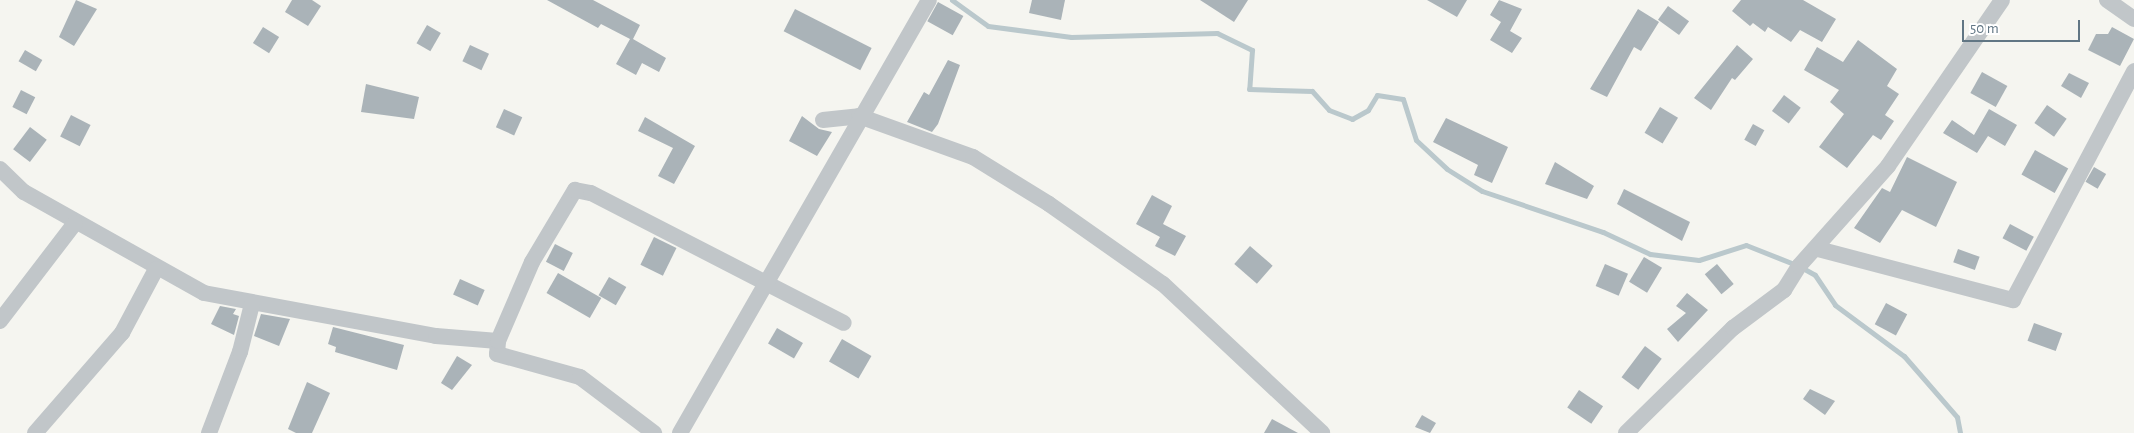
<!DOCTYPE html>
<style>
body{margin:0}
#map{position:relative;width:2134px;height:433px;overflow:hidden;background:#f5f5f0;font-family:"Alegreya Sans",sans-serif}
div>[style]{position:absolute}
.stream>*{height:5px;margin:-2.5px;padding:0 2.5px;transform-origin:2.5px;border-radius:2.5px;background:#bac8cc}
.building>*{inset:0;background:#aab3b8;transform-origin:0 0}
.minor>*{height:16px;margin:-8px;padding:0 8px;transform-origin:8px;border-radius:8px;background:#c1c6c9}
span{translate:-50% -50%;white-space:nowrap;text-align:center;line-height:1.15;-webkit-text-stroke:5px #fff;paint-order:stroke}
.scale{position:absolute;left:1962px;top:20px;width:118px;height:22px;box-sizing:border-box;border:2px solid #617684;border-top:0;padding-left:6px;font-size:15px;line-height:18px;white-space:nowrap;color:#617684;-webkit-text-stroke:4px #fff;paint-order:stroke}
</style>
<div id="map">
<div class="stream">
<div style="left:952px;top:0;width:44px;rotate:35.8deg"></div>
<div style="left:988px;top:26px;width:84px;rotate:7.5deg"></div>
<div style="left:1071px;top:37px;width:146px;rotate:-1.6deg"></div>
<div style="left:1217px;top:33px;width:39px;rotate:26deg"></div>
<div style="left:1252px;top:50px;width:39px;rotate:94deg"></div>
<div style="left:1249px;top:89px;width:63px;rotate:1.8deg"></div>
<div style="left:1312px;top:91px;width:25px;rotate:48deg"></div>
<div style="left:1329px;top:110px;width:25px;rotate:21deg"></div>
<div style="left:1352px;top:119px;width:18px;rotate:-29deg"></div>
<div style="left:1368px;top:110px;width:17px;rotate:-59deg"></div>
<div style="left:1377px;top:95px;width:26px;rotate:9deg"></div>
<div style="left:1403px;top:99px;width:43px;rotate:72.4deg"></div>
<div style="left:1416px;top:140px;width:42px;rotate:43.1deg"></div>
<div style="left:1447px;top:169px;width:41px;rotate:32.2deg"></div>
<div style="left:1482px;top:191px;width:128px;rotate:18.7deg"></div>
<div style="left:1603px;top:232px;width:52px;rotate:25.1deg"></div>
<div style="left:1650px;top:254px;width:49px;rotate:7deg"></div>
<div style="left:1699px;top:260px;width:49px;rotate:-17.7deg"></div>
<div style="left:1746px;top:245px;width:57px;rotate:21.6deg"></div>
<div style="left:1799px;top:266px;width:18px;rotate:29deg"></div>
<div style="left:1815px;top:275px;width:36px;rotate:56deg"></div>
<div style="left:1835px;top:305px;width:86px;rotate:36.5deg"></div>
<div style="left:1904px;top:356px;width:81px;rotate:49deg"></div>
<div style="left:1957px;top:417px;width:16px;rotate:79deg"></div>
</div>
<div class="building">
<div style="clip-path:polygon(76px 0,97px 9px,74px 46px,59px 37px)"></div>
<div style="clip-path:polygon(292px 0,312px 0,321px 6px,308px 26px,285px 12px)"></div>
<div style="clip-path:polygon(547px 0,593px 0,640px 25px,633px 39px,666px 58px,659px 72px,642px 63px,636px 75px,616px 64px,630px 39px,601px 24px,598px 28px)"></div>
<div style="clip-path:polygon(1032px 0,1065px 0,1061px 20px,1029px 13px)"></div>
<div style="clip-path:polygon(1200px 0,1248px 0,1234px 22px)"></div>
<div style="clip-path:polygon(1427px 0,1467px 0,1457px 17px)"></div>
<div style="clip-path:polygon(1499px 0,1522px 9px,1510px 31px,1522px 38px,1512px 53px,1490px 40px,1501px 22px,1490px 15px)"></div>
<div style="clip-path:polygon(1741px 0,1803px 0,1836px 19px,1822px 42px,1800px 30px,1791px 42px,1768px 27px,1765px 32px,1753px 23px,1750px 26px,1732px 11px)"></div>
<div style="left:938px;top:2px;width:29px;height:22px;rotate:29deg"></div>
<div style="left:1668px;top:6px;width:26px;height:17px;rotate:36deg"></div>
<div style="left:795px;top:9px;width:86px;height:25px;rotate:27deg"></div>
<div style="clip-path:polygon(1638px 9px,1659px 22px,1641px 51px,1634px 47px,1607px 97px,1590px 89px)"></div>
<div style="left:427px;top:25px;width:16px;height:21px;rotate:30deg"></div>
<div style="left:263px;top:27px;width:19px;height:19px;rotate:32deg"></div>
<div style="clip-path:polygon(2112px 27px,2134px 39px,2120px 66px,2088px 50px,2096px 34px,2108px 34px)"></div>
<div style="clip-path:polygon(1858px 40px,1897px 69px,1887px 86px,1899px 94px,1885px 115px,1894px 121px,1881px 140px,1873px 135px,1847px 168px,1819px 147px,1844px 114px,1830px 102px,1839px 90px,1804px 70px,1817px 47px,1843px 62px)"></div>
<div style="left:470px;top:45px;width:21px;height:18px;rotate:25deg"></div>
<div style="clip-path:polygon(1737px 45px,1753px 59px,1735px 80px,1732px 78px,1711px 110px,1694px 98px)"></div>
<div style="left:25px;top:50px;width:20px;height:13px;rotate:30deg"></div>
<div style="clip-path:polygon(948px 60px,960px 65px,938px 124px,932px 132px,907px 122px,924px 92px,929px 95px)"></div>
<div style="left:1982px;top:72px;width:29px;height:24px;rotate:29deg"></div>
<div style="clip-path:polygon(2069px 73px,2089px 83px,2081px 98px,2061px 86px)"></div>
<div style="clip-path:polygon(366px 84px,419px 97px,414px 119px,361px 112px)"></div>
<div style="left:21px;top:90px;width:16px;height:19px;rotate:27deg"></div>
<div style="left:1784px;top:95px;width:21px;height:20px;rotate:37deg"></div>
<div style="left:2047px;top:105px;width:24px;height:22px;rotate:35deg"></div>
<div style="left:1660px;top:107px;width:21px;height:30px;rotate:31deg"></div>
<div style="left:504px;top:109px;width:20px;height:20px;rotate:24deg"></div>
<div style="clip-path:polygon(1989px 109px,2017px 125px,2005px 146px,1988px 136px,1977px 153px,1943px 133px,1952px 120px,1974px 135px)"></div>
<div style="left:71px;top:115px;width:22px;height:24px;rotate:27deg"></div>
<div style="clip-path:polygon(802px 116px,819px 129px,832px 132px,817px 156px,789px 141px)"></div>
<div style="clip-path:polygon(645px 117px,695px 146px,674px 184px,658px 176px,673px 148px,638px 131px)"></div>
<div style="clip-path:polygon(1446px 118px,1508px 147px,1492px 183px,1474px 175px,1478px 165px,1433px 142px)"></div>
<div style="left:1753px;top:124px;width:13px;height:18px;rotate:29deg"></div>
<div style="left:30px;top:127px;width:21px;height:28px;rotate:37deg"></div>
<div style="left:2035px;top:150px;width:38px;height:28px;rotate:29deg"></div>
<div style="clip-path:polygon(1907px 157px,1957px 182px,1936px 227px,1902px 210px,1880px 243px,1854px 228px,1882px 188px,1890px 192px)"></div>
<div style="clip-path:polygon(1555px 162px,1594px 186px,1587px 199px,1545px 184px)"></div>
<div style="left:2094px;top:167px;width:14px;height:17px;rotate:30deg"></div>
<div style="clip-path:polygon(1624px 189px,1690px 222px,1682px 241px,1617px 204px)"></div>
<div style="clip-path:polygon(1152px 195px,1172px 206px,1163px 224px,1186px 236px,1175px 256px,1155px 246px,1160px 237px,1136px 224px)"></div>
<div style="left:2010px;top:224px;width:27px;height:16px;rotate:28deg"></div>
<div style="left:654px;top:237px;width:25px;height:31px;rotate:26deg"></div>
<div style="left:555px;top:244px;width:20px;height:20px;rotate:27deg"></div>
<div style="left:1250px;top:246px;width:30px;height:24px;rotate:41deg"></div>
<div style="left:1958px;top:249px;width:23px;height:14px;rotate:20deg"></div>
<div style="left:1644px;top:257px;width:21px;height:29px;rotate:31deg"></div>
<div style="left:1605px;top:264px;width:25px;height:24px;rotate:23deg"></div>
<div style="left:1717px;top:264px;width:26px;height:16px;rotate:50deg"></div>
<div style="left:558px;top:273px;width:50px;height:23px;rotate:30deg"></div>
<div style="left:609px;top:277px;width:20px;height:21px;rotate:30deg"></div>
<div style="left:460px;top:279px;width:27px;height:17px;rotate:24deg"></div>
<div style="clip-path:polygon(1687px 293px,1708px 310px,1678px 342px,1667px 329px,1686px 313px,1676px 306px)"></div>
<div style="left:1886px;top:303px;width:24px;height:24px;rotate:28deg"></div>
<div style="clip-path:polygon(220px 306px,236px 309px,233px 314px,239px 316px,234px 335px,211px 324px)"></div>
<div style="clip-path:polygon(261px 314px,290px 319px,279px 346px,254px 336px)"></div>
<div style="left:2034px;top:323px;width:30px;height:19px;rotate:20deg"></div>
<div style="clip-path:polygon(333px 327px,404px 345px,397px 370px,335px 352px,336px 347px,328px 344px)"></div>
<div style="left:777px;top:328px;width:30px;height:18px;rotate:30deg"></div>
<div style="left:842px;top:339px;width:34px;height:26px;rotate:30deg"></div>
<div style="left:1645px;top:346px;width:21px;height:39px;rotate:37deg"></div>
<div style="clip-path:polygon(457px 356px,472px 365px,452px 390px,441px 383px)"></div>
<div style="clip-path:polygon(307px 382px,330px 393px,312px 433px,296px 433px,288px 429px)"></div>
<div style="clip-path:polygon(1810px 389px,1835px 401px,1825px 415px,1803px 399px)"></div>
<div style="left:1579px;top:390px;width:29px;height:21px;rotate:34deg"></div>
<div style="clip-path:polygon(1422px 415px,1436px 423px,1430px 433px,1415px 427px)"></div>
<div style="clip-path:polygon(1272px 419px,1298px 433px,1264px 433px)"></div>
</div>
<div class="minor">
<div style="left:2107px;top:0;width:33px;rotate:35deg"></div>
<div style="left:823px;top:120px;width:36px;rotate:-6deg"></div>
<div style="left:859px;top:116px;width:121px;rotate:19.8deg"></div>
<div style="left:973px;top:157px;width:89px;rotate:31.7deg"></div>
<div style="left:1049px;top:204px;width:139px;rotate:35.1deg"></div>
<div style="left:1163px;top:284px;width:218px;rotate:43.1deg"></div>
<div style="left:0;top:169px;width:33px;rotate:44deg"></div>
<div style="left:24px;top:192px;width:206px;rotate:29.3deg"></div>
<div style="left:204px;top:293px;width:236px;rotate:10.5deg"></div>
<div style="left:436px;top:336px;width:62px;rotate:4.6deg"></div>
<div style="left:498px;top:341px;width:13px;rotate:94deg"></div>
<div style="left:497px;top:354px;width:86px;rotate:15.5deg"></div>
<div style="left:580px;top:377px;width:93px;rotate:37.1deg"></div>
<div style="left:1818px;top:249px;width:202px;rotate:14.7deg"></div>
<div style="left:2013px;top:300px;width:259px;rotate:-62.1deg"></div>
<div style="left:0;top:321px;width:123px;rotate:-52.6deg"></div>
<div style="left:498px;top:341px;width:86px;rotate:-66.7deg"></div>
<div style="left:532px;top:262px;width:84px;rotate:-59.2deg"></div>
<div style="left:575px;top:190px;width:16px;rotate:11deg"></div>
<div style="left:591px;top:193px;width:284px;rotate:27.2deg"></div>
<div style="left:35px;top:433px;width:133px;rotate:-49deg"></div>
<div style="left:122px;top:333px;width:72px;rotate:-62deg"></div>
<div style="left:209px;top:433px;width:87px;rotate:-69.1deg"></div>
<div style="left:240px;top:352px;width:49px;rotate:-76deg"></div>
<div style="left:680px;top:433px;width:499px;rotate:-60.1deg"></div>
<div style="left:1626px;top:433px;width:150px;rotate:-44.5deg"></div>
<div style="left:1733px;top:328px;width:64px;rotate:-36.7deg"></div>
<div style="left:1784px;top:290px;width:28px;rotate:-58deg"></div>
<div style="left:1799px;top:266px;width:134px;rotate:-48.3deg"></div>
<div style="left:1888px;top:166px;width:201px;rotate:-55.5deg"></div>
</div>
<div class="scale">50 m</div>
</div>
